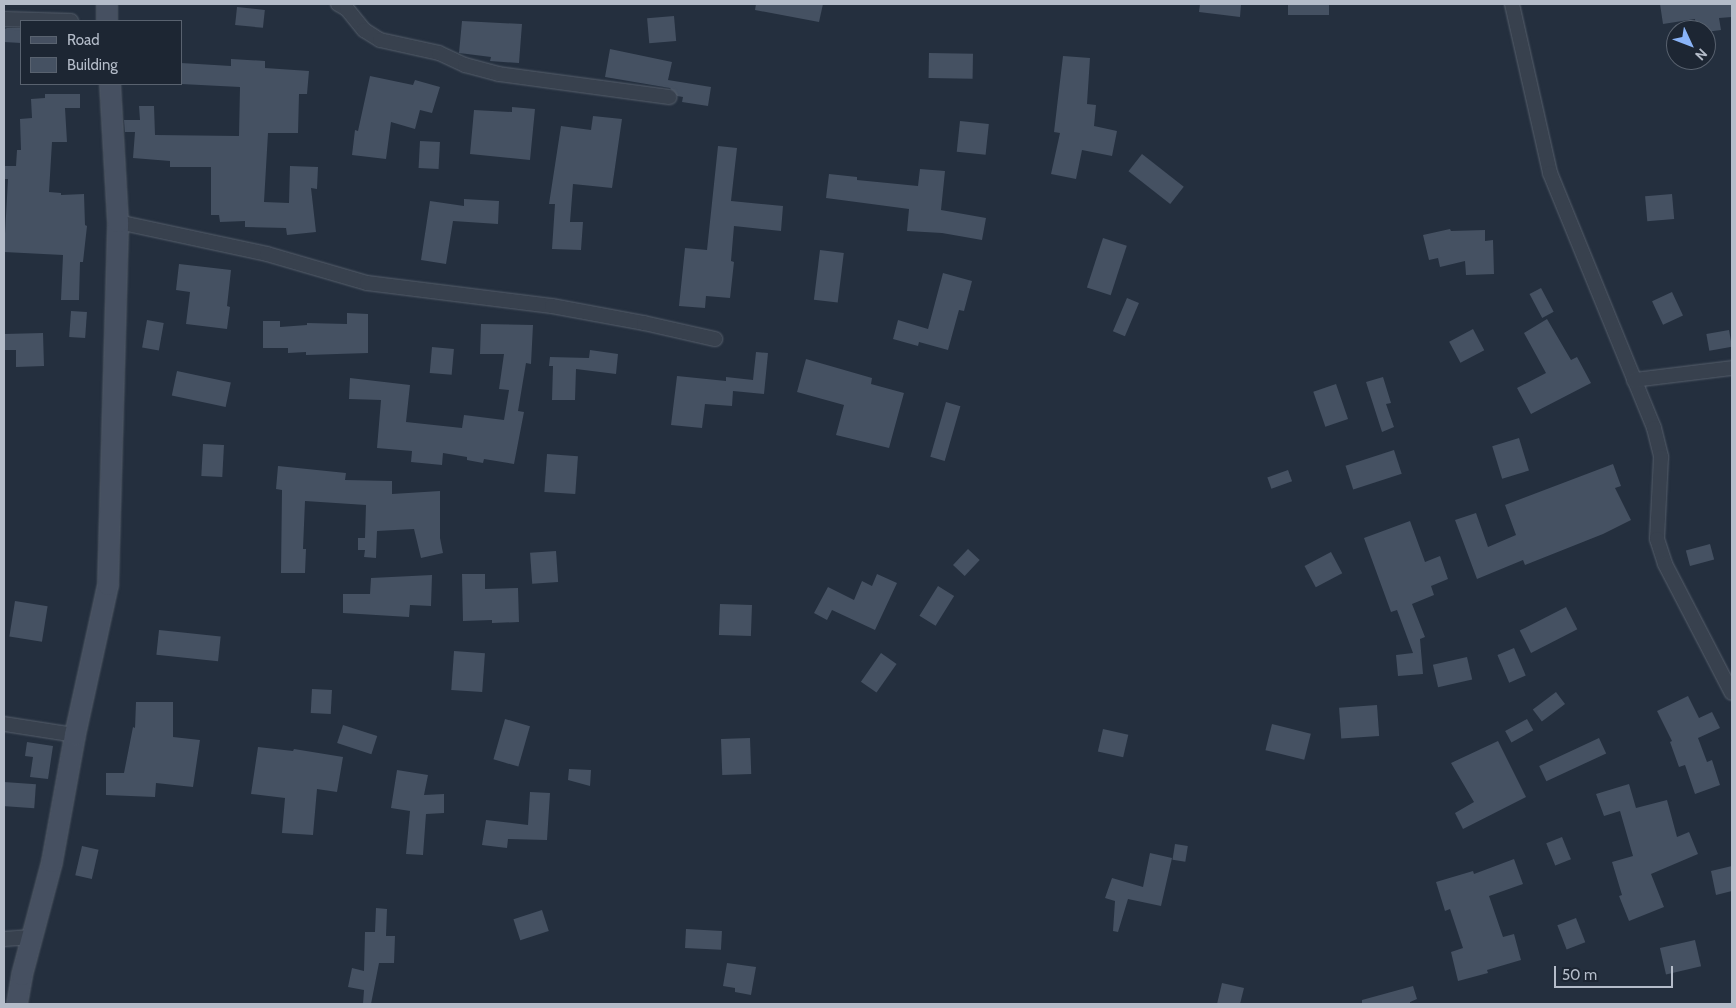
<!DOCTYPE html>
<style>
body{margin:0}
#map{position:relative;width:1736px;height:1008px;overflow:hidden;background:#242f3e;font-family:Cabin,sans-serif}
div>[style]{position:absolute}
.building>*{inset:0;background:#455162;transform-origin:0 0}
.roads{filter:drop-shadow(0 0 1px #565f6c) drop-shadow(0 0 1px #565f6c)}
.street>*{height:14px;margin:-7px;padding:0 7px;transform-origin:7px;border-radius:7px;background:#38414e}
.secondary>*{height:20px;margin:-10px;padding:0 10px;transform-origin:10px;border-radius:10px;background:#465061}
span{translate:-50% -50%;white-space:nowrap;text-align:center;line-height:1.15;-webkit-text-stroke:4px #1d2633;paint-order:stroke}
.frame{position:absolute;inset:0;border:5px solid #b4bcc9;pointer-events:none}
.legend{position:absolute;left:20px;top:20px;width:162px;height:65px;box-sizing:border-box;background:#1d2633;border:1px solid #59626f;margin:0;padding:6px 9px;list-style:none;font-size:15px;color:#b4bcc9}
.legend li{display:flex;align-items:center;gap:10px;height:25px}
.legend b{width:25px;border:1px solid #59626f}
.north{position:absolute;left:1666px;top:20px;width:50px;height:50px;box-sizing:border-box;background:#1d2633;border:1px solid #59626f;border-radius:50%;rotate:133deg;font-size:14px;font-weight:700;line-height:20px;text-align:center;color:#b4bcc9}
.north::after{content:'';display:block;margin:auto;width:18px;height:22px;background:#8ab4f8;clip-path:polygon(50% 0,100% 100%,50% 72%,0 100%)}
.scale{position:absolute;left:1554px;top:966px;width:119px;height:22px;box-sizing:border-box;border:2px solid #b4bcc9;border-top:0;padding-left:6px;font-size:15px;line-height:18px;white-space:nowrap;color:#b4bcc9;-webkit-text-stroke:4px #1d2633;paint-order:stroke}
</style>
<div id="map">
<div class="building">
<div style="clip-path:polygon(756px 4px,823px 4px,819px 22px,755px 10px)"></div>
<div style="clip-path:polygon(1200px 4px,1241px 4px,1240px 17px,1199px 12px)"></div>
<div style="left:1288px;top:4px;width:41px;height:11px"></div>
<div style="clip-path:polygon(1660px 4px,1732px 4px,1732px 17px,1719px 18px,1721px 30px,1706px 32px,1706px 30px,1696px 30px,1695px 19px,1663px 24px)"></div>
<div style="left:237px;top:7px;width:28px;height:18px;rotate:6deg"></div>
<div style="left:674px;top:16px;width:25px;height:27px;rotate:85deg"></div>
<div style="clip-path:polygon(462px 21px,522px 24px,519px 63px,490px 61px,491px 57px,459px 53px)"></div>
<div style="clip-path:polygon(7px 28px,21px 28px,21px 43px,4px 42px,4px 29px)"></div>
<div style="clip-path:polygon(610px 49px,672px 62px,668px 80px,711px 87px,708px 106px,682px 102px,683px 97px,677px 96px,670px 88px,605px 77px)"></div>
<div style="left:929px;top:53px;width:44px;height:25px;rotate:1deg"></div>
<div style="clip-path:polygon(1063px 56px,1090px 58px,1087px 104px,1096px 105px,1094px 126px,1117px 131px,1112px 156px,1082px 150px,1076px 179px,1051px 174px,1060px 133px,1054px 132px)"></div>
<div style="clip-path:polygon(231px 59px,265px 61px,265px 68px,309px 71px,307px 94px,299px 94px,298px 133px,268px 133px,264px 202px,289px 203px,290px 166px,318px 167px,317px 189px,311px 188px,316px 232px,287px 235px,286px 228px,245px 227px,245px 221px,220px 222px,219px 215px,211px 215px,211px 167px,170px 167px,170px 161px,133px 158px,135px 132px,125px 132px,124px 120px,140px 120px,139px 106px,154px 106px,155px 135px,239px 136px,240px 87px,181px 84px,181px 63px,231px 66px)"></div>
<div style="clip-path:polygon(370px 76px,413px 85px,415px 80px,440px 87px,432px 113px,420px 110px,415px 129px,391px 122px,386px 159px,352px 155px,355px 130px,358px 131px)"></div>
<div style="clip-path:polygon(45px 94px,80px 94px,80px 108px,65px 108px,67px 142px,52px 142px,49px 192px,61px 193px,61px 195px,84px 194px,85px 225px,87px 226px,83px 262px,80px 262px,79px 300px,61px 300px,63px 255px,4px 252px,8px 179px,4px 179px,4px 166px,16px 166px,17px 150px,21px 150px,20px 119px,32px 118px,31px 99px,45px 98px)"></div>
<div style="clip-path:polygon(512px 107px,535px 109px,530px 160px,470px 154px,474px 110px,512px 112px)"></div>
<div style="clip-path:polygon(593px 116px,622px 119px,612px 188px,573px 184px,570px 222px,583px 222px,581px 250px,552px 249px,555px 204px,549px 204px,561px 126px,591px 130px)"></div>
<div style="left:960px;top:121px;width:29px;height:31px;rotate:6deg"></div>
<div style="left:420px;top:141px;width:20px;height:27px;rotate:3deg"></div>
<div style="clip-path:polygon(718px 146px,737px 148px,731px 201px,783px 206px,781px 231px,734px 226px,731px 261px,734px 262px,730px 298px,706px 296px,705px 308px,679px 306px,685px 248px,707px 250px)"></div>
<div style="left:1142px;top:154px;width:53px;height:22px;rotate:38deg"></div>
<div style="clip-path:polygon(920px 169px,945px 171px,941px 210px,986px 218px,982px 240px,942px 233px,907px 231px,909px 209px,826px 198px,829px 174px,857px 177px,857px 180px,918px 186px)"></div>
<div style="left:1672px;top:194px;width:25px;height:27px;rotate:85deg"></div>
<div style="clip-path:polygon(464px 199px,499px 201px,498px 224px,453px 221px,446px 264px,421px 260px,430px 201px,464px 206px)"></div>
<div style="clip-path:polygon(1450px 229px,1451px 231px,1485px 230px,1485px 241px,1493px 240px,1494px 274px,1466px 275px,1465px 261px,1440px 267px,1438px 258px,1429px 260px,1423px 235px)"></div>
<div style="left:1103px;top:238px;width:25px;height:52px;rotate:18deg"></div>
<div style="left:820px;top:250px;width:24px;height:50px;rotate:7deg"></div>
<div style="clip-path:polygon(179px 264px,231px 270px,227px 306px,230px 307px,227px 329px,186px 324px,190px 292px,176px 290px)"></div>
<div style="clip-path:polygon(943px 273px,972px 281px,964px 311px,959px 310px,948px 350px,919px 342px,918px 346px,893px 339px,898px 320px,928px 329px)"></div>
<div style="left:1541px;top:288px;width:27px;height:13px;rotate:62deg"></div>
<div style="left:1672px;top:292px;width:26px;height:22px;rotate:65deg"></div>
<div style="left:1127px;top:298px;width:13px;height:36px;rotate:23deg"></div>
<div style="left:71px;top:311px;width:16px;height:26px;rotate:4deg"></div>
<div style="clip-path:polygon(347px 313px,368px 314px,368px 353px,306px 355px,306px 352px,288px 353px,288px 348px,263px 348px,263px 321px,280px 321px,280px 327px,307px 325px,307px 323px,347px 324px)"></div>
<div style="clip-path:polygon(1547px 319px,1571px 360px,1577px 357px,1591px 383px,1531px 414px,1517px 388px,1546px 373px,1524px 333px)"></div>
<div style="left:147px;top:320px;width:17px;height:28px;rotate:10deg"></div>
<div style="clip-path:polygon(481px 324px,533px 325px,531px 364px,526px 363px,518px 411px,524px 412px,514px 464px,484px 459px,483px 463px,467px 460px,467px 457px,443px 453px,442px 465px,411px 462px,412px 451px,377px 448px,381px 400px,349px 399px,350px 378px,410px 385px,406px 422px,462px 428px,464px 415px,504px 420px,509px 390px,499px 389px,504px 354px,480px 354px)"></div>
<div style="left:1473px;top:329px;width:24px;height:27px;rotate:62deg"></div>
<div style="left:1729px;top:330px;width:17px;height:23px;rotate:80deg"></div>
<div style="clip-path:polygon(43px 333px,44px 366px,16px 367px,16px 350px,4px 350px,4px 334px)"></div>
<div style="left:432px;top:347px;width:22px;height:26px;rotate:5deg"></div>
<div style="clip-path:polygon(590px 350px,618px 354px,616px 374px,576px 369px,575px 400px,552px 400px,553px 366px,549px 366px,550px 357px,589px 358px)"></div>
<div style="clip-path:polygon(756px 352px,768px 353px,764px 394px,733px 391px,732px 406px,705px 404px,702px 428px,671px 425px,677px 376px,726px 381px,726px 377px,753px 380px)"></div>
<div style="clip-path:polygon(806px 359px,872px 378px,871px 384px,904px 393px,889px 448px,836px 435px,844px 405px,797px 392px)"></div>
<div style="left:177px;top:371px;width:55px;height:25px;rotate:12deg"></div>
<div style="clip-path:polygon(1383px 377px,1391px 403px,1386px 404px,1394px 427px,1382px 432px,1366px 382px)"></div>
<div style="left:1336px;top:384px;width:37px;height:24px;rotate:71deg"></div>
<div style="left:946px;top:402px;width:15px;height:57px;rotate:16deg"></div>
<div style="left:1519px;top:438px;width:34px;height:28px;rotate:73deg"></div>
<div style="left:203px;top:444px;width:21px;height:32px;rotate:3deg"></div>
<div style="left:1394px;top:450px;width:25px;height:51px;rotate:72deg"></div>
<div style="left:547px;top:454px;width:31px;height:38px;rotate:4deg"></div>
<div style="clip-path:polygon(1613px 464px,1621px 486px,1615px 488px,1631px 520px,1603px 534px,1525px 565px,1523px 560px,1477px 579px,1455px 520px,1476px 513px,1488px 547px,1516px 535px,1505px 505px)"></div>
<div style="clip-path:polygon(278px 466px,346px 473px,345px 480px,392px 481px,392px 494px,440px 491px,440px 538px,443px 553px,421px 558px,414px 529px,377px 531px,376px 558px,364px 557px,365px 550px,358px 550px,358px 538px,365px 538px,366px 505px,305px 501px,303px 549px,306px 549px,305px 573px,281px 573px,282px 490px,276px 489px)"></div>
<div style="left:1288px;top:470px;width:12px;height:22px;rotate:70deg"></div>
<div style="clip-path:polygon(1410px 521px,1425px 562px,1440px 556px,1448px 579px,1431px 586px,1434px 595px,1412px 604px,1425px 637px,1420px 639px,1423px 674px,1398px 676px,1396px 655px,1413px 653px,1397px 610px,1391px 612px,1364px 538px)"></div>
<div style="left:1710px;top:544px;width:16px;height:25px;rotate:75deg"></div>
<div style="left:968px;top:549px;width:16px;height:22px;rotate:43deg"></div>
<div style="left:556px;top:551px;width:31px;height:26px;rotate:86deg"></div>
<div style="left:1331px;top:552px;width:24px;height:30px;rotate:62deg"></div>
<div style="clip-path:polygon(462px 574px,485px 574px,485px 589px,518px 588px,519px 622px,492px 623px,492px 620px,463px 621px)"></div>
<div style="clip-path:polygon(877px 574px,897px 583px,875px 630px,832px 610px,827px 620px,814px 613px,828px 587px,854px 600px,862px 581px,872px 586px)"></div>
<div style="clip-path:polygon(432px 575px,431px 606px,410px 605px,409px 617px,343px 613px,343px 594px,370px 594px,371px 578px)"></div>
<div style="left:938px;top:586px;width:19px;height:35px;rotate:32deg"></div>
<div style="left:15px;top:601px;width:33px;height:36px;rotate:9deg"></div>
<div style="left:720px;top:604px;width:32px;height:31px;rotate:2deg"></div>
<div style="left:1566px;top:607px;width:25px;height:52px;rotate:63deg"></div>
<div style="left:159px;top:630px;width:62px;height:25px;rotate:6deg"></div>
<div style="left:1514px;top:648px;width:30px;height:18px;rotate:67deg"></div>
<div style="left:454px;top:651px;width:31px;height:39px;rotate:4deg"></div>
<div style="left:881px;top:653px;width:19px;height:35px;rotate:35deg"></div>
<div style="left:1467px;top:657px;width:23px;height:35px;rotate:77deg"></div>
<div style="left:312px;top:689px;width:20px;height:24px;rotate:3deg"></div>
<div style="left:1556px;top:692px;width:15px;height:29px;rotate:53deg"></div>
<div style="clip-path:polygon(1688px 696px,1699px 718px,1712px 712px,1720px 728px,1698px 738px,1707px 762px,1712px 760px,1720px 785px,1695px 794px,1685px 765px,1679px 767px,1670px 742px,1672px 741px,1657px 711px)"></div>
<div style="clip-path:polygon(136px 702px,173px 702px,173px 737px,200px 740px,193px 787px,156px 783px,155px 797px,106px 795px,106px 773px,124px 773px,133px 727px,135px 728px)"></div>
<div style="left:1377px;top:705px;width:31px;height:38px;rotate:86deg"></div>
<div style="left:505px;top:719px;width:26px;height:42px;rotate:16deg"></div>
<div style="left:1527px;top:719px;width:13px;height:25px;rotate:61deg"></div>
<div style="left:1272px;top:724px;width:40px;height:27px;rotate:14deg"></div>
<div style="left:343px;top:725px;width:36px;height:19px;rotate:18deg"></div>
<div style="left:1103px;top:729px;width:26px;height:23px;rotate:13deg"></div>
<div style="left:750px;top:738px;width:36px;height:29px;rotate:88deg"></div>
<div style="left:1599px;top:738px;width:17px;height:66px;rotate:65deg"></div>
<div style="clip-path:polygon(1498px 741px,1526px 797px,1463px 829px,1455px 813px,1474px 802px,1451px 763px)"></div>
<div style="clip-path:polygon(27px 742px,53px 746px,48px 779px,30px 777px,33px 757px,25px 756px)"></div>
<div style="clip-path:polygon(258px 747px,293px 751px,294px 749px,343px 757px,337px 792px,317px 789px,313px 835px,282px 833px,285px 798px,251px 794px)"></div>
<div style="clip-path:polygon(569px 769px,591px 770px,590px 786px,568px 780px)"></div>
<div style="clip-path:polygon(397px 770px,428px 775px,424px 795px,444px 794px,444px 813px,426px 814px,423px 855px,406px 854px,410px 811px,391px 808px)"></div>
<div style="left:4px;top:782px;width:32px;height:24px;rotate:4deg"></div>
<div style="clip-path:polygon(1629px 784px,1636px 808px,1667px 800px,1677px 837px,1689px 832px,1698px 854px,1651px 874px,1664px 907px,1629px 921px,1619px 896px,1622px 895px,1612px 862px,1633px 856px,1620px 811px,1604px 816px,1596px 794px)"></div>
<div style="clip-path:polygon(530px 792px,550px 793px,547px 840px,508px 839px,507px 848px,482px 845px,486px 820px,528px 825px)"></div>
<div style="left:1562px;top:837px;width:24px;height:17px;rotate:68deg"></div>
<div style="left:1175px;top:844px;width:13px;height:16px;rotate:9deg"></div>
<div style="left:82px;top:846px;width:17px;height:30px;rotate:13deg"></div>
<div style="clip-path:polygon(1150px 853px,1172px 858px,1161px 906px,1128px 899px,1118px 932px,1113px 931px,1115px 901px,1105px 898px,1112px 878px,1143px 887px)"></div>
<div style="clip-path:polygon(1514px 859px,1523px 884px,1489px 896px,1503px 937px,1514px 934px,1521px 960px,1487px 970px,1488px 973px,1458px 981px,1451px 952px,1463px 948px,1450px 909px,1445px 911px,1436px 882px,1473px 871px,1474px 874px)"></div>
<div style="clip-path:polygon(1732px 866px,1732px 891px,1716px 895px,1711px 871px)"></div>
<div style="clip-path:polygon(376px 908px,387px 909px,386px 936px,395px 936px,394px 963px,379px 963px,371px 1004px,363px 1004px,364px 990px,348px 987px,352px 968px,364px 971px,365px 932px,375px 932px)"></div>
<div style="left:542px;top:910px;width:22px;height:30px;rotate:72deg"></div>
<div style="left:1576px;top:918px;width:26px;height:20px;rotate:69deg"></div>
<div style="left:686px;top:929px;width:36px;height:19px;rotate:3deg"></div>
<div style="left:1695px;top:940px;width:27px;height:36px;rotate:77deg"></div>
<div style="clip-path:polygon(727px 963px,756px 967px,751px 995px,735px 992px,735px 988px,723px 986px)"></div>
<div style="clip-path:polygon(1222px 983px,1244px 988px,1240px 1004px,1217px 1004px)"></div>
<div style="clip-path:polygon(1413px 986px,1417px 999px,1410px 1002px,1410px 1004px,1362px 1004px,1362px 1000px)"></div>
</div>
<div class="roads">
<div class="street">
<div style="left:338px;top:4px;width:10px;rotate:29deg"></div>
<div style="left:347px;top:9px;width:27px;rotate:51deg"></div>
<div style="left:364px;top:30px;width:19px;rotate:32deg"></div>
<div style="left:380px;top:40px;width:60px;rotate:12.4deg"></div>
<div style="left:439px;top:53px;width:29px;rotate:25deg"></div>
<div style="left:465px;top:65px;width:35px;rotate:15deg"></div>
<div style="left:499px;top:74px;width:172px;rotate:7.7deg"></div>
<div style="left:1512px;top:4px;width:173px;rotate:77.3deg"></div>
<div style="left:1550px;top:173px;width:275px;rotate:67.8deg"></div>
<div style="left:1654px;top:428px;width:30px;rotate:76deg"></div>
<div style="left:1661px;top:457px;width:82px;rotate:92.8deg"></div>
<div style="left:1657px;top:539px;width:26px;rotate:72deg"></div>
<div style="left:1665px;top:564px;width:145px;rotate:62.6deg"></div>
<div style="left:4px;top:19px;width:67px;rotate:1.7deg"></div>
<div style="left:118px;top:222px;width:152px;rotate:12.1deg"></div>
<div style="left:267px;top:254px;width:104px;rotate:16.2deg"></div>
<div style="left:367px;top:283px;width:186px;rotate:7.1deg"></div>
<div style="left:552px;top:306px;width:94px;rotate:10.5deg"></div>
<div style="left:644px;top:323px;width:73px;rotate:12.7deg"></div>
<div style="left:1634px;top:380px;width:99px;rotate:-7deg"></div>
<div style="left:4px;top:724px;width:72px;rotate:8.8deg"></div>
<div style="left:4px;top:939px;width:28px;rotate:-4deg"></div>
</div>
<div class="secondary">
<div style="left:107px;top:21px;width:17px;rotate:-90deg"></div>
<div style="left:17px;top:1004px;width:29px;rotate:-80deg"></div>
<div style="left:22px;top:975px;width:117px;rotate:-75.1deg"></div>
<div style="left:52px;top:862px;width:129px;rotate:-79.7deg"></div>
<div style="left:75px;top:735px;width:154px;rotate:-77.6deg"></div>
<div style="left:108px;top:585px;width:363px;rotate:-88.4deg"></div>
<div style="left:118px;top:222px;width:138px;rotate:-93.3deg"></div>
</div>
</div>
<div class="frame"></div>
<ul class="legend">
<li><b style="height:6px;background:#465061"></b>Road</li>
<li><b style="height:14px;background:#455162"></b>Building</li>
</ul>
<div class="north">N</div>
<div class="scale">50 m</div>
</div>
